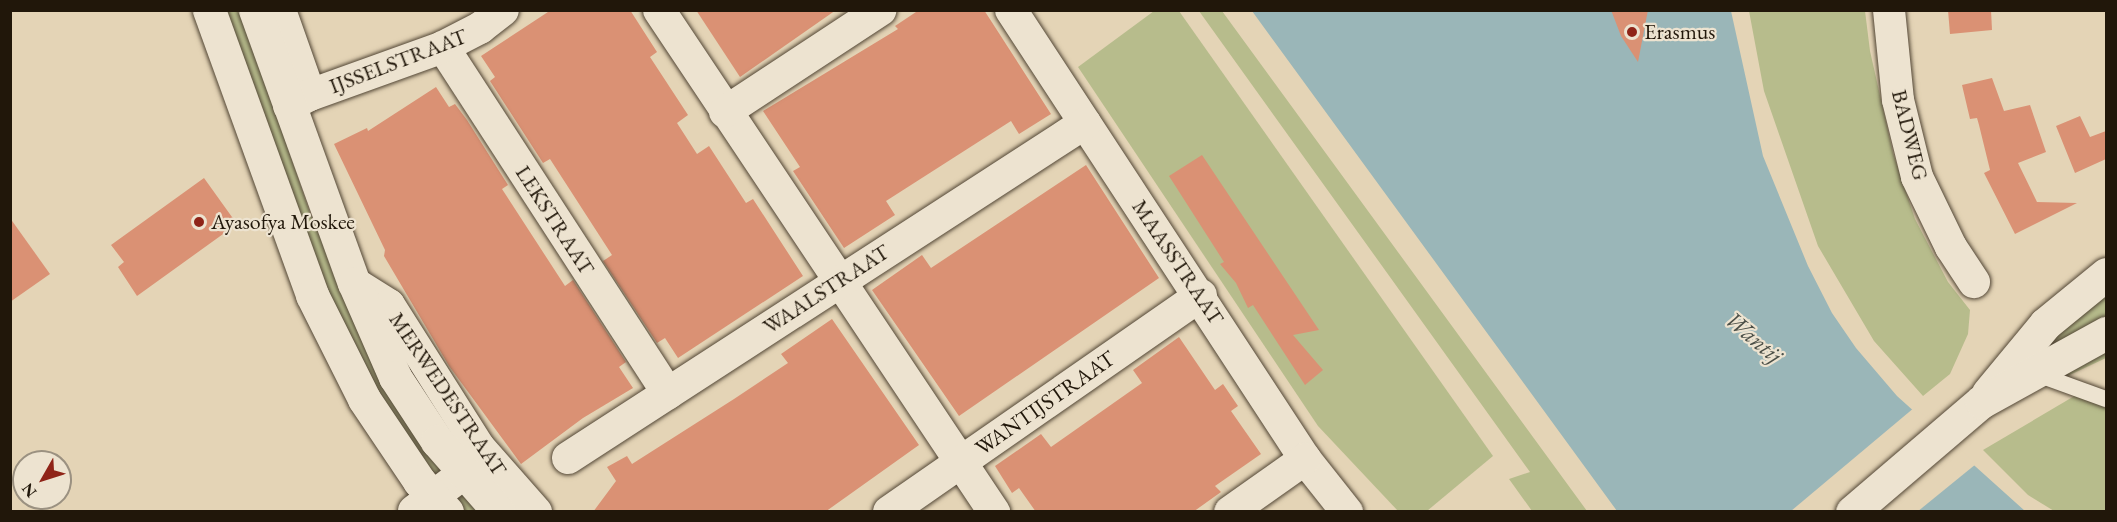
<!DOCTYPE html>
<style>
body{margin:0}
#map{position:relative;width:2117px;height:522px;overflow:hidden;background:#e4d4b6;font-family:"EB Garamond",serif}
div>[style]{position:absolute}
.green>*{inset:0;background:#b7bc8c}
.water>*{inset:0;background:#9ab6b8}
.pier>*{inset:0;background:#e4d4b6}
.building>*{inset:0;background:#da9174}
.roads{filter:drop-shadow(0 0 2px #524635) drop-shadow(0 0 2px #524635)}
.lane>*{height:16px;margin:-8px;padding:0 8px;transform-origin:8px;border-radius:8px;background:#ede3d0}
.street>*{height:32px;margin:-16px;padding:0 16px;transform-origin:16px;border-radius:16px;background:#ede3d0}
.secondary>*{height:33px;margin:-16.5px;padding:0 16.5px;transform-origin:16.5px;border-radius:16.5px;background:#ede3d0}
.dots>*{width:16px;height:16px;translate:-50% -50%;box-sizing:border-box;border:3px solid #ede3d0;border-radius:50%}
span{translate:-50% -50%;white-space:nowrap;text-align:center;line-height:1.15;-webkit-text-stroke:4.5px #ede3d0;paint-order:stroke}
.poi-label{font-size:22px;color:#21170a}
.left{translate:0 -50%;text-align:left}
.street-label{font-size:22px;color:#21170a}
.water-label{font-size:24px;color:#4b4f47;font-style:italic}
.frame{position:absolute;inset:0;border:12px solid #21170a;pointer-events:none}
.north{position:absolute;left:12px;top:450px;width:60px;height:60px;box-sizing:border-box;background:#ede3d0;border:2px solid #9b9181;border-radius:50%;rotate:231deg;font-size:16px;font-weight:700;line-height:24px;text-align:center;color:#21170a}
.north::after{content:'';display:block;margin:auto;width:21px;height:27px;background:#8f2418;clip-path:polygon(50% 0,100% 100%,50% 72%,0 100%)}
</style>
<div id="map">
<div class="green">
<div style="clip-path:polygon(225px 11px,241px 11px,310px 213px,368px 345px,485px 511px,454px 511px,405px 450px,328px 295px)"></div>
<div style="clip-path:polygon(1154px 11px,1179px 11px,1493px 456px,1427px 511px,1398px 511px,1318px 426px,1078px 67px)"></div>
<div style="clip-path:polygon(1199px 11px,1222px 11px,1587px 511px,1532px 511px,1509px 479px,1530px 472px)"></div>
<div style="clip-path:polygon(1749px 11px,1865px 11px,1870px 51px,1893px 153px,1915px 219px,1948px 282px,1970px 310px,1968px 334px,1950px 374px,1923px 396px,1874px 341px,1818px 246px,1764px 91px)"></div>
<div style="clip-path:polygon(2106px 288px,2106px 318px,2052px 345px,2048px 337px)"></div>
<div style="clip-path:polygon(2106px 347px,2106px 358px,2059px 380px,2056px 375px)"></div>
<div style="clip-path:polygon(2088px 388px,2106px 405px,2106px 511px,2054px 511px,2028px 495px,1983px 450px)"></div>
</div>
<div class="water">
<div style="clip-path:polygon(1252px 11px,1731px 11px,1763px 156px,1808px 266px,1832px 313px,1856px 348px,1897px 396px,2025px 511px,1617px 511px)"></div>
</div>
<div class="pier">
<div style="clip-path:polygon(1915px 407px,1976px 464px,1917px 512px,1791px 511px)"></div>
</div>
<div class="building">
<div style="clip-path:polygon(551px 10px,630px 10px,657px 52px,650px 57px,688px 115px,677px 123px,697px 154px,709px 146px,746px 203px,753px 199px,803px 276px,678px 358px,665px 338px,657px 343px,603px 261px,612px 255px,550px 159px,543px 163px,490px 81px,495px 77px,481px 56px)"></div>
<div style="clip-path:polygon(696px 10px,836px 10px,740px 77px)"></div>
<div style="clip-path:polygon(919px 10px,984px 10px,1051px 114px,1019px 134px,1011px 121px,886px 201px,895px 215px,844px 248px,793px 171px,800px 167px,763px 111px,898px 29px,895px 26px)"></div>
<div style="clip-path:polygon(1611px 10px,1648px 10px,1638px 62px,1621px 36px)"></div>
<div style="clip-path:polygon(1948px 10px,1991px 10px,1992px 30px,1950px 34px)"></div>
<div style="clip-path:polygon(1992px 78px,2004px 111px,2030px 105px,2046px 152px,2018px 163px,2037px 202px,2077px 203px,2015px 234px,1984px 173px,1990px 170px,1979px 125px,1977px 118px,1970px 119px,1962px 85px)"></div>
<div style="clip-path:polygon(436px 87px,449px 107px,455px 104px,467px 120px,508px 185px,502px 189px,565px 286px,573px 280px,626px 362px,619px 367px,633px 388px,583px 418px,521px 464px,449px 366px,384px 256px,385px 250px,334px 144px,367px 128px,368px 131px)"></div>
<div style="clip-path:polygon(2080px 116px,2090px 137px,2106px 131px,2106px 159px,2075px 173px,2056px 126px)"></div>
<div style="clip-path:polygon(1202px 155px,1319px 330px,1293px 335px,1323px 370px,1305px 385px,1253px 305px,1248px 308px,1236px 283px,1220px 264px,1224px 262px,1169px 176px)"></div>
<div style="clip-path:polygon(1086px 165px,1159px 278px,959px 416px,872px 290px,922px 255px,931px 268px)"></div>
<div style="clip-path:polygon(204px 178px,237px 224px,137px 296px,118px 267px,124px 262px,111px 245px)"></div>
<div style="clip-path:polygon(10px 218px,50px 274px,10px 302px)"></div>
<div style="clip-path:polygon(832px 319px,919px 445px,825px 512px,593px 512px,616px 481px,607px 467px,627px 456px,632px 464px,734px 399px,788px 363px,781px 354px)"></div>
<div style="clip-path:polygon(1179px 337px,1215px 390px,1223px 384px,1238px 406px,1231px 411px,1261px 454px,1215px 486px,1221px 492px,1193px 512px,1036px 512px,1019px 488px,1012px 493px,995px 466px,1041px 434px,1051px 447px,1142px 383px,1133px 370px)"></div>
</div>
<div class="roads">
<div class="lane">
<div style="left:2034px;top:373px;width:77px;rotate:19.9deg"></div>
</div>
<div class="street">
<div style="left:280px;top:10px;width:90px;rotate:70.6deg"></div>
<div style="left:659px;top:10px;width:604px;rotate:56.28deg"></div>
<div style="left:1011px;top:10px;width:537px;rotate:56.78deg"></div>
<div style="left:1305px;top:459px;width:68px;rotate:51.6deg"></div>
<div style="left:1889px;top:10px;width:90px;rotate:84.3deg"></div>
<div style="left:1898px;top:100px;width:79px;rotate:76.1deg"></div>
<div style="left:1917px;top:177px;width:78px;rotate:64.1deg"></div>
<div style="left:1951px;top:247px;width:42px;rotate:56.7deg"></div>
<div style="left:443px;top:47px;width:413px;rotate:57deg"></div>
<div style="left:289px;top:106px;width:24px;rotate:-28deg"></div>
<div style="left:310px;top:95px;width:141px;rotate:-19.8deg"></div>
<div style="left:443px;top:47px;width:42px;rotate:-27.2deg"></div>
<div style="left:480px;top:28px;width:29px;rotate:-38deg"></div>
<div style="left:725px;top:112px;width:186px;rotate:-33.3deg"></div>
<div style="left:354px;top:283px;width:41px;rotate:32.2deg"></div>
<div style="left:389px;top:305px;width:167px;rotate:57.7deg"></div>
<div style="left:478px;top:446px;width:88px;rotate:48.7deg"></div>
<div style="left:568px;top:458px;width:616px;rotate:-32.94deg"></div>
<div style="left:414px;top:511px;width:63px;rotate:-37.2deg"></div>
<div style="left:889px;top:512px;width:380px;rotate:-34.8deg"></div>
<div style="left:1230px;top:512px;width:92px;rotate:-35.2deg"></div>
</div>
<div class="secondary">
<div style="left:209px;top:10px;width:303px;rotate:70.1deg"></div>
<div style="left:312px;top:295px;width:116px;rotate:63.4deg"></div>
<div style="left:364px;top:399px;width:99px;rotate:56.1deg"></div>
<div style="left:419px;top:481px;width:42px;rotate:47.9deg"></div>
<div style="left:255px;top:10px;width:290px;rotate:70.1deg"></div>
<div style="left:354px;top:283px;width:103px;rotate:66.4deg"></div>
<div style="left:395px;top:377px;width:77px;rotate:56.7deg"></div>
<div style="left:437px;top:441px;width:94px;rotate:48.9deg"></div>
<div style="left:1988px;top:393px;width:89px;rotate:-50.4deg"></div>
<div style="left:2045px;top:324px;width:79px;rotate:-39.3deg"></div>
<div style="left:1852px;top:512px;width:170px;rotate:-40.5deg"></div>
<div style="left:1981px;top:402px;width:143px;rotate:-28.9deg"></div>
</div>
</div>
<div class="dots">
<div style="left:1632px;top:32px;background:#8f2418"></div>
<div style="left:199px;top:222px;background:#8f2418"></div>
</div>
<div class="poi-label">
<span class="left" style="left:1644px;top:32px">Erasmus</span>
<span class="left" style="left:211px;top:222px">Ayasofya Moskee</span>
</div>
<div class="street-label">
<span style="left:398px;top:61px;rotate:-21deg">IJSSELSTRAAT</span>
<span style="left:1910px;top:135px;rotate:76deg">BADWEG</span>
<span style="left:555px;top:220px;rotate:57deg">LEKSTRAAT</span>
<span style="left:1178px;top:262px;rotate:56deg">MAASSTRAAT</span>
<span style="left:826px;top:289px;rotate:-33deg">WAALSTRAAT</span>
<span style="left:448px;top:394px;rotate:56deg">MERWEDESTRAAT</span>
<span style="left:1045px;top:403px;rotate:-35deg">WANTIJSTRAAT</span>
</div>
<div class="water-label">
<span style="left:1754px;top:337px;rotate:40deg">Wantij</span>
</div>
<div class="frame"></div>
<div class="north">N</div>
</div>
